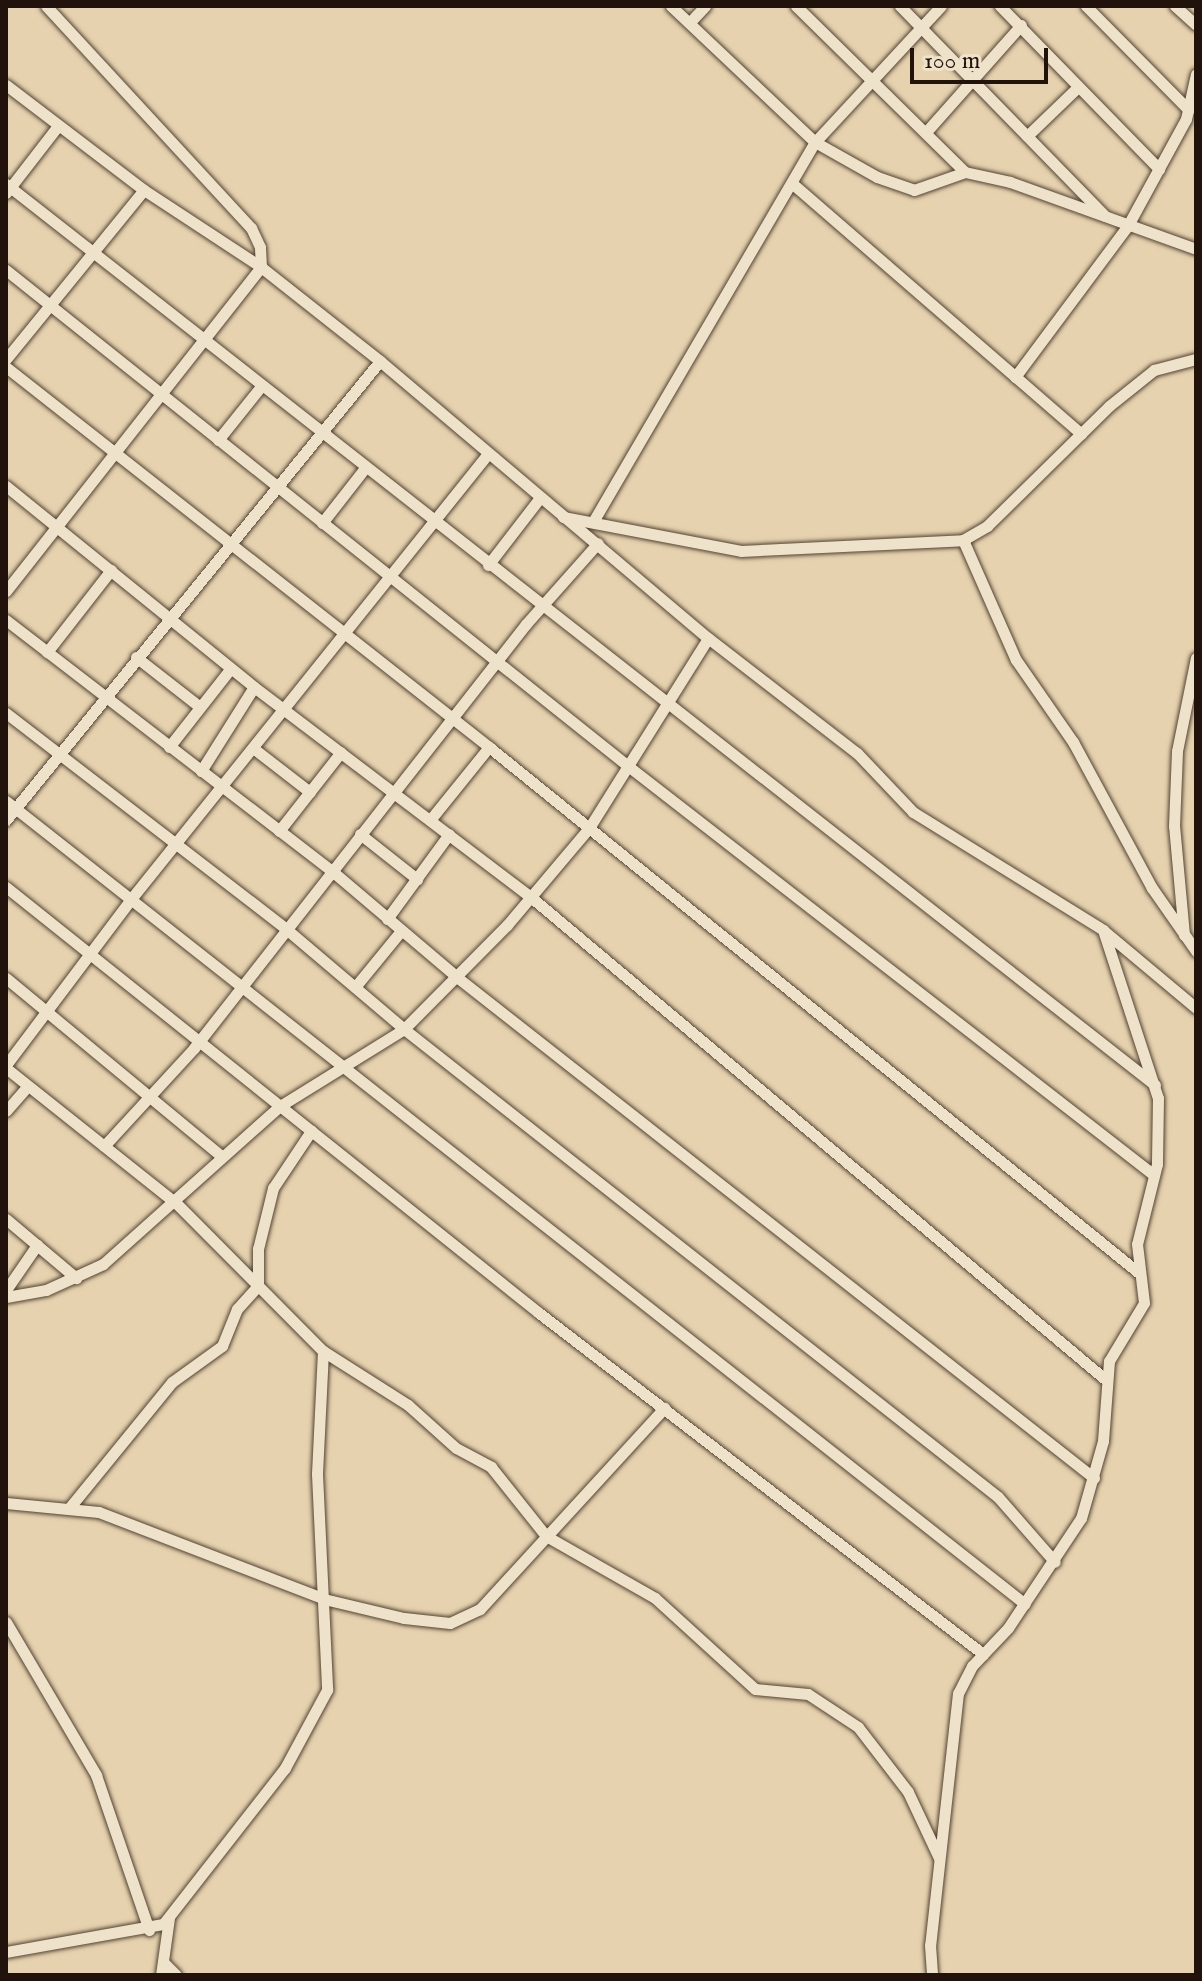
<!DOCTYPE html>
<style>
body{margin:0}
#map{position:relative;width:1202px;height:1981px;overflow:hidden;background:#e6d2ae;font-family:"IM FELL English",serif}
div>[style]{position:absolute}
.roads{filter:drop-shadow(0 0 2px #524334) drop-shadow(0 0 2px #524334)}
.street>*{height:11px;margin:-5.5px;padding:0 5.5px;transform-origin:5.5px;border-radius:5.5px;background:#efe2ca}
span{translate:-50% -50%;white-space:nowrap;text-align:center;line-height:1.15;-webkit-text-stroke:8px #efe2ca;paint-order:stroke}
.frame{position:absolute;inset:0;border:8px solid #21130b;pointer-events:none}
.scale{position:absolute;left:910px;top:48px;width:138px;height:36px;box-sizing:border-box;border:4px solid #21130b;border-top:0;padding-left:10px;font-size:24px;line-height:28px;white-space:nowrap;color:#21130b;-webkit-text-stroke:6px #efe2ca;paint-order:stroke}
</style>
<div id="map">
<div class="roads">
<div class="street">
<div style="left:671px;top:6px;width:198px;rotate:43.4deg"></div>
<div style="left:815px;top:142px;width:71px;rotate:29.4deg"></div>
<div style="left:877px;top:177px;width:39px;rotate:19deg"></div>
<div style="left:914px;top:190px;width:54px;rotate:-19.4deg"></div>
<div style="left:965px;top:172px;width:46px;rotate:12.5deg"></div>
<div style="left:1010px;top:182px;width:198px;rotate:19.8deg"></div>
<div style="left:796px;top:6px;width:237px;rotate:44.5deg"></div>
<div style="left:900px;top:6px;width:293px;rotate:45.7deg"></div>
<div style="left:1000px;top:6px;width:228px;rotate:45.7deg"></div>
<div style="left:1086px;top:6px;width:146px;rotate:45.3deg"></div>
<div style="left:1175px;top:6px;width:28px;rotate:42deg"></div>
<div style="left:691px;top:21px;width:21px;rotate:-47deg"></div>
<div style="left:6px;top:85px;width:173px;rotate:37.3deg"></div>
<div style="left:144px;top:190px;width:140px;rotate:33.3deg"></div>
<div style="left:261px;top:267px;width:152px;rotate:38.3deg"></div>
<div style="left:380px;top:361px;width:429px;rotate:40.2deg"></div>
<div style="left:708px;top:638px;width:188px;rotate:37.7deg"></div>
<div style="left:857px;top:753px;width:81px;rotate:46.5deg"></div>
<div style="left:913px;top:812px;width:224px;rotate:31.8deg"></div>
<div style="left:1103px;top:930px;width:177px;rotate:71.9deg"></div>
<div style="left:1158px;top:1098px;width:66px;rotate:90.9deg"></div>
<div style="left:1157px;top:1164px;width:82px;rotate:104deg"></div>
<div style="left:1137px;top:1244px;width:59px;rotate:83.2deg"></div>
<div style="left:1144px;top:1303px;width:68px;rotate:121.1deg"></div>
<div style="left:1109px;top:1361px;width:80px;rotate:94.3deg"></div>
<div style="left:1103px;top:1441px;width:80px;rotate:105.9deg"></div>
<div style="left:1081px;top:1518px;width:132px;rotate:123.6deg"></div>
<div style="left:1008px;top:1628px;width:52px;rotate:133.5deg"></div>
<div style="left:972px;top:1666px;width:30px;rotate:117deg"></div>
<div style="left:958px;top:1693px;width:254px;rotate:96.3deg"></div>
<div style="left:930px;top:1945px;width:30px;rotate:86deg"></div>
<div style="left:926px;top:132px;width:143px;rotate:-48.4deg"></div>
<div style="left:1027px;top:136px;width:71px;rotate:-43.9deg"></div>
<div style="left:6px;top:184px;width:1460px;rotate:38.1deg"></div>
<div style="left:794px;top:185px;width:380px;rotate:40.9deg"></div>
<div style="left:6px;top:193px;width:83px;rotate:-52.3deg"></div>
<div style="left:6px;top:270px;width:796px;rotate:38.57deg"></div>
<div style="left:628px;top:766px;width:666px;rotate:37.87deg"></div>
<div style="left:6px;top:359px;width:218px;rotate:-50.8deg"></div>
<div style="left:6px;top:367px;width:615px;rotate:38.19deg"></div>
<div style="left:489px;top:747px;width:836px;rotate:38.98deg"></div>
<div style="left:1015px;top:377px;width:187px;rotate:-53.3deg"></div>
<div style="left:1127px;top:227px;width:123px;rotate:-61.4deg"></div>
<div style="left:1186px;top:119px;width:46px;rotate:-77.5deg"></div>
<div style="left:218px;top:440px;width:70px;rotate:-51.3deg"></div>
<div style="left:6px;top:486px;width:319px;rotate:39deg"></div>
<div style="left:254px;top:687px;width:349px;rotate:37.2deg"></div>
<div style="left:532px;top:898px;width:750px;rotate:40.02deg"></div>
<div style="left:563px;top:517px;width:181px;rotate:10.8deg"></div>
<div style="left:741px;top:551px;width:222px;rotate:-2.8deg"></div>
<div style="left:963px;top:540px;width:28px;rotate:-30deg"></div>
<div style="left:987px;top:526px;width:171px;rotate:-44.5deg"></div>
<div style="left:1109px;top:406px;width:58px;rotate:-38.7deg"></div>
<div style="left:1154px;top:370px;width:43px;rotate:-14.7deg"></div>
<div style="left:594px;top:520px;width:438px;rotate:-59.7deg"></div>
<div style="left:815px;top:142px;width:185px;rotate:-47.2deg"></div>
<div style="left:322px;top:523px;width:70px;rotate:-52deg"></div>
<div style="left:963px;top:540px;width:131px;rotate:66.2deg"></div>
<div style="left:1016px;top:660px;width:100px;rotate:55.2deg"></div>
<div style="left:1073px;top:742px;width:166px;rotate:61.6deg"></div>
<div style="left:1152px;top:888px;width:77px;rotate:55.1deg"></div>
<div style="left:488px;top:565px;width:83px;rotate:-52.3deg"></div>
<div style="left:6px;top:591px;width:412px;rotate:-51.8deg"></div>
<div style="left:261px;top:267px;width:20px;rotate:-93deg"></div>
<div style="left:260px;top:247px;width:21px;rotate:-115deg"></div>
<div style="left:251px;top:228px;width:302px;rotate:-132.7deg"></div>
<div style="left:6px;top:620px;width:411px;rotate:37.6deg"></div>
<div style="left:332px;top:871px;width:165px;rotate:40.3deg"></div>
<div style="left:458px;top:978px;width:809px;rotate:38.17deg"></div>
<div style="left:47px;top:652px;width:104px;rotate:-52deg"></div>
<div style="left:136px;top:657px;width:81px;rotate:38deg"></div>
<div style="left:6px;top:713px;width:352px;rotate:37.6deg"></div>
<div style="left:285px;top:928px;width:156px;rotate:40.3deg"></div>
<div style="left:404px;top:1029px;width:756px;rotate:38.23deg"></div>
<div style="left:998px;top:1497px;width:86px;rotate:48.8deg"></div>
<div style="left:169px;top:747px;width:100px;rotate:-51.9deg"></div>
<div style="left:253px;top:748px;width:72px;rotate:37.7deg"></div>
<div style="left:201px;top:771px;width:99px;rotate:-57.8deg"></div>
<div style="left:6px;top:801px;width:1297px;rotate:38.24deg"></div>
<div style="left:6px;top:820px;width:592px;rotate:-50.83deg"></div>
<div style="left:430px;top:820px;width:94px;rotate:-51.1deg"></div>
<div style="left:279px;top:831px;width:100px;rotate:-51.9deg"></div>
<div style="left:360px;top:834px;width:73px;rotate:38.3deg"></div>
<div style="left:6px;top:887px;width:682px;rotate:38.63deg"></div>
<div style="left:539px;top:1313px;width:560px;rotate:37.52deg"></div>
<div style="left:387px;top:919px;width:105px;rotate:-53.9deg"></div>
<div style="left:1104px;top:931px;width:120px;rotate:39.9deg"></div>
<div style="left:1184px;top:935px;width:109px;rotate:-95.2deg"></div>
<div style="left:1174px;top:826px;width:75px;rotate:-87.7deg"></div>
<div style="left:1177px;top:751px;width:95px;rotate:-78.5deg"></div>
<div style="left:6px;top:978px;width:279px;rotate:39.6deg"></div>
<div style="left:355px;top:987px;width:72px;rotate:-50.6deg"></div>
<div style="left:6px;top:1065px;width:208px;rotate:-53deg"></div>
<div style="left:131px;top:899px;width:569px;rotate:-51.28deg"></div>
<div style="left:6px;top:1068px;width:217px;rotate:38.5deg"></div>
<div style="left:176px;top:1203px;width:209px;rotate:45.2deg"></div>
<div style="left:323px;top:1351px;width:123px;rotate:92.8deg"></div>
<div style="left:317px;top:1474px;width:216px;rotate:87.3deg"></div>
<div style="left:327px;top:1690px;width:89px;rotate:118.3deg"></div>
<div style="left:285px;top:1768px;width:198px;rotate:128deg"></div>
<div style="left:163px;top:1924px;width:159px;rotate:169.9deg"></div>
<div style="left:6px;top:1111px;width:33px;rotate:-49deg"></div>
<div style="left:104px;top:1146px;width:133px;rotate:-47.4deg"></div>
<div style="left:194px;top:1048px;width:539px;rotate:-51.94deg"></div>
<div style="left:526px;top:624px;width:108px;rotate:-48.4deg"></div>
<div style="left:6px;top:1219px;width:92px;rotate:40.1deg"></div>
<div style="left:6px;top:1290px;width:55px;rotate:-55.4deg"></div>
<div style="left:6px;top:1297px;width:41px;rotate:-9.9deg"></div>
<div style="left:46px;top:1290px;width:63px;rotate:-24.5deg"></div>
<div style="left:103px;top:1264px;width:237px;rotate:-41.8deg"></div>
<div style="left:280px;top:1106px;width:146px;rotate:-31.8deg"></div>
<div style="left:404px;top:1029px;width:146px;rotate:-45.3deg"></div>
<div style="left:507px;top:925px;width:127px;rotate:-49.8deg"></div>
<div style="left:589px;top:828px;width:224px;rotate:-57.9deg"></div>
<div style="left:323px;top:1351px;width:101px;rotate:32.4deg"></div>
<div style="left:408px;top:1405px;width:64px;rotate:41.9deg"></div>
<div style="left:456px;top:1448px;width:40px;rotate:28deg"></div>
<div style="left:491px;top:1467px;width:88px;rotate:51.4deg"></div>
<div style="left:546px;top:1536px;width:125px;rotate:29.6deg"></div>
<div style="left:655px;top:1598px;width:135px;rotate:42.3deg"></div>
<div style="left:755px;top:1689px;width:53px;rotate:5.4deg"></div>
<div style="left:808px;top:1694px;width:60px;rotate:33.4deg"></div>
<div style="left:858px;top:1727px;width:82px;rotate:52.4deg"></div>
<div style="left:908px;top:1792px;width:73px;rotate:64.8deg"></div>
<div style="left:6px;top:1503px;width:93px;rotate:5.5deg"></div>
<div style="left:99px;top:1512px;width:241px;rotate:21.1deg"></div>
<div style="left:324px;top:1599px;width:82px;rotate:13.4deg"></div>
<div style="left:404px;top:1618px;width:46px;rotate:6.2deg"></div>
<div style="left:450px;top:1623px;width:33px;rotate:-25deg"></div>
<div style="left:480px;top:1609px;width:273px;rotate:-47.5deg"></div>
<div style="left:70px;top:1507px;width:161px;rotate:-50.8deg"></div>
<div style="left:172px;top:1382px;width:62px;rotate:-35.8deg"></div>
<div style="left:222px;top:1346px;width:40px;rotate:-68deg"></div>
<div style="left:237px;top:1309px;width:31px;rotate:-48deg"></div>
<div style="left:258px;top:1286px;width:37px;rotate:-90deg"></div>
<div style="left:258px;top:1249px;width:63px;rotate:-76.2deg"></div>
<div style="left:273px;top:1188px;width:69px;rotate:-56.3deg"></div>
<div style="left:6px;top:1622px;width:178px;rotate:59.5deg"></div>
<div style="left:96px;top:1775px;width:164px;rotate:71.1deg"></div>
<div style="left:163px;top:1962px;width:18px;rotate:45deg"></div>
<div style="left:161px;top:1975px;width:58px;rotate:-82deg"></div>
</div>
</div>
<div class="frame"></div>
<div class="scale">100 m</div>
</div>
